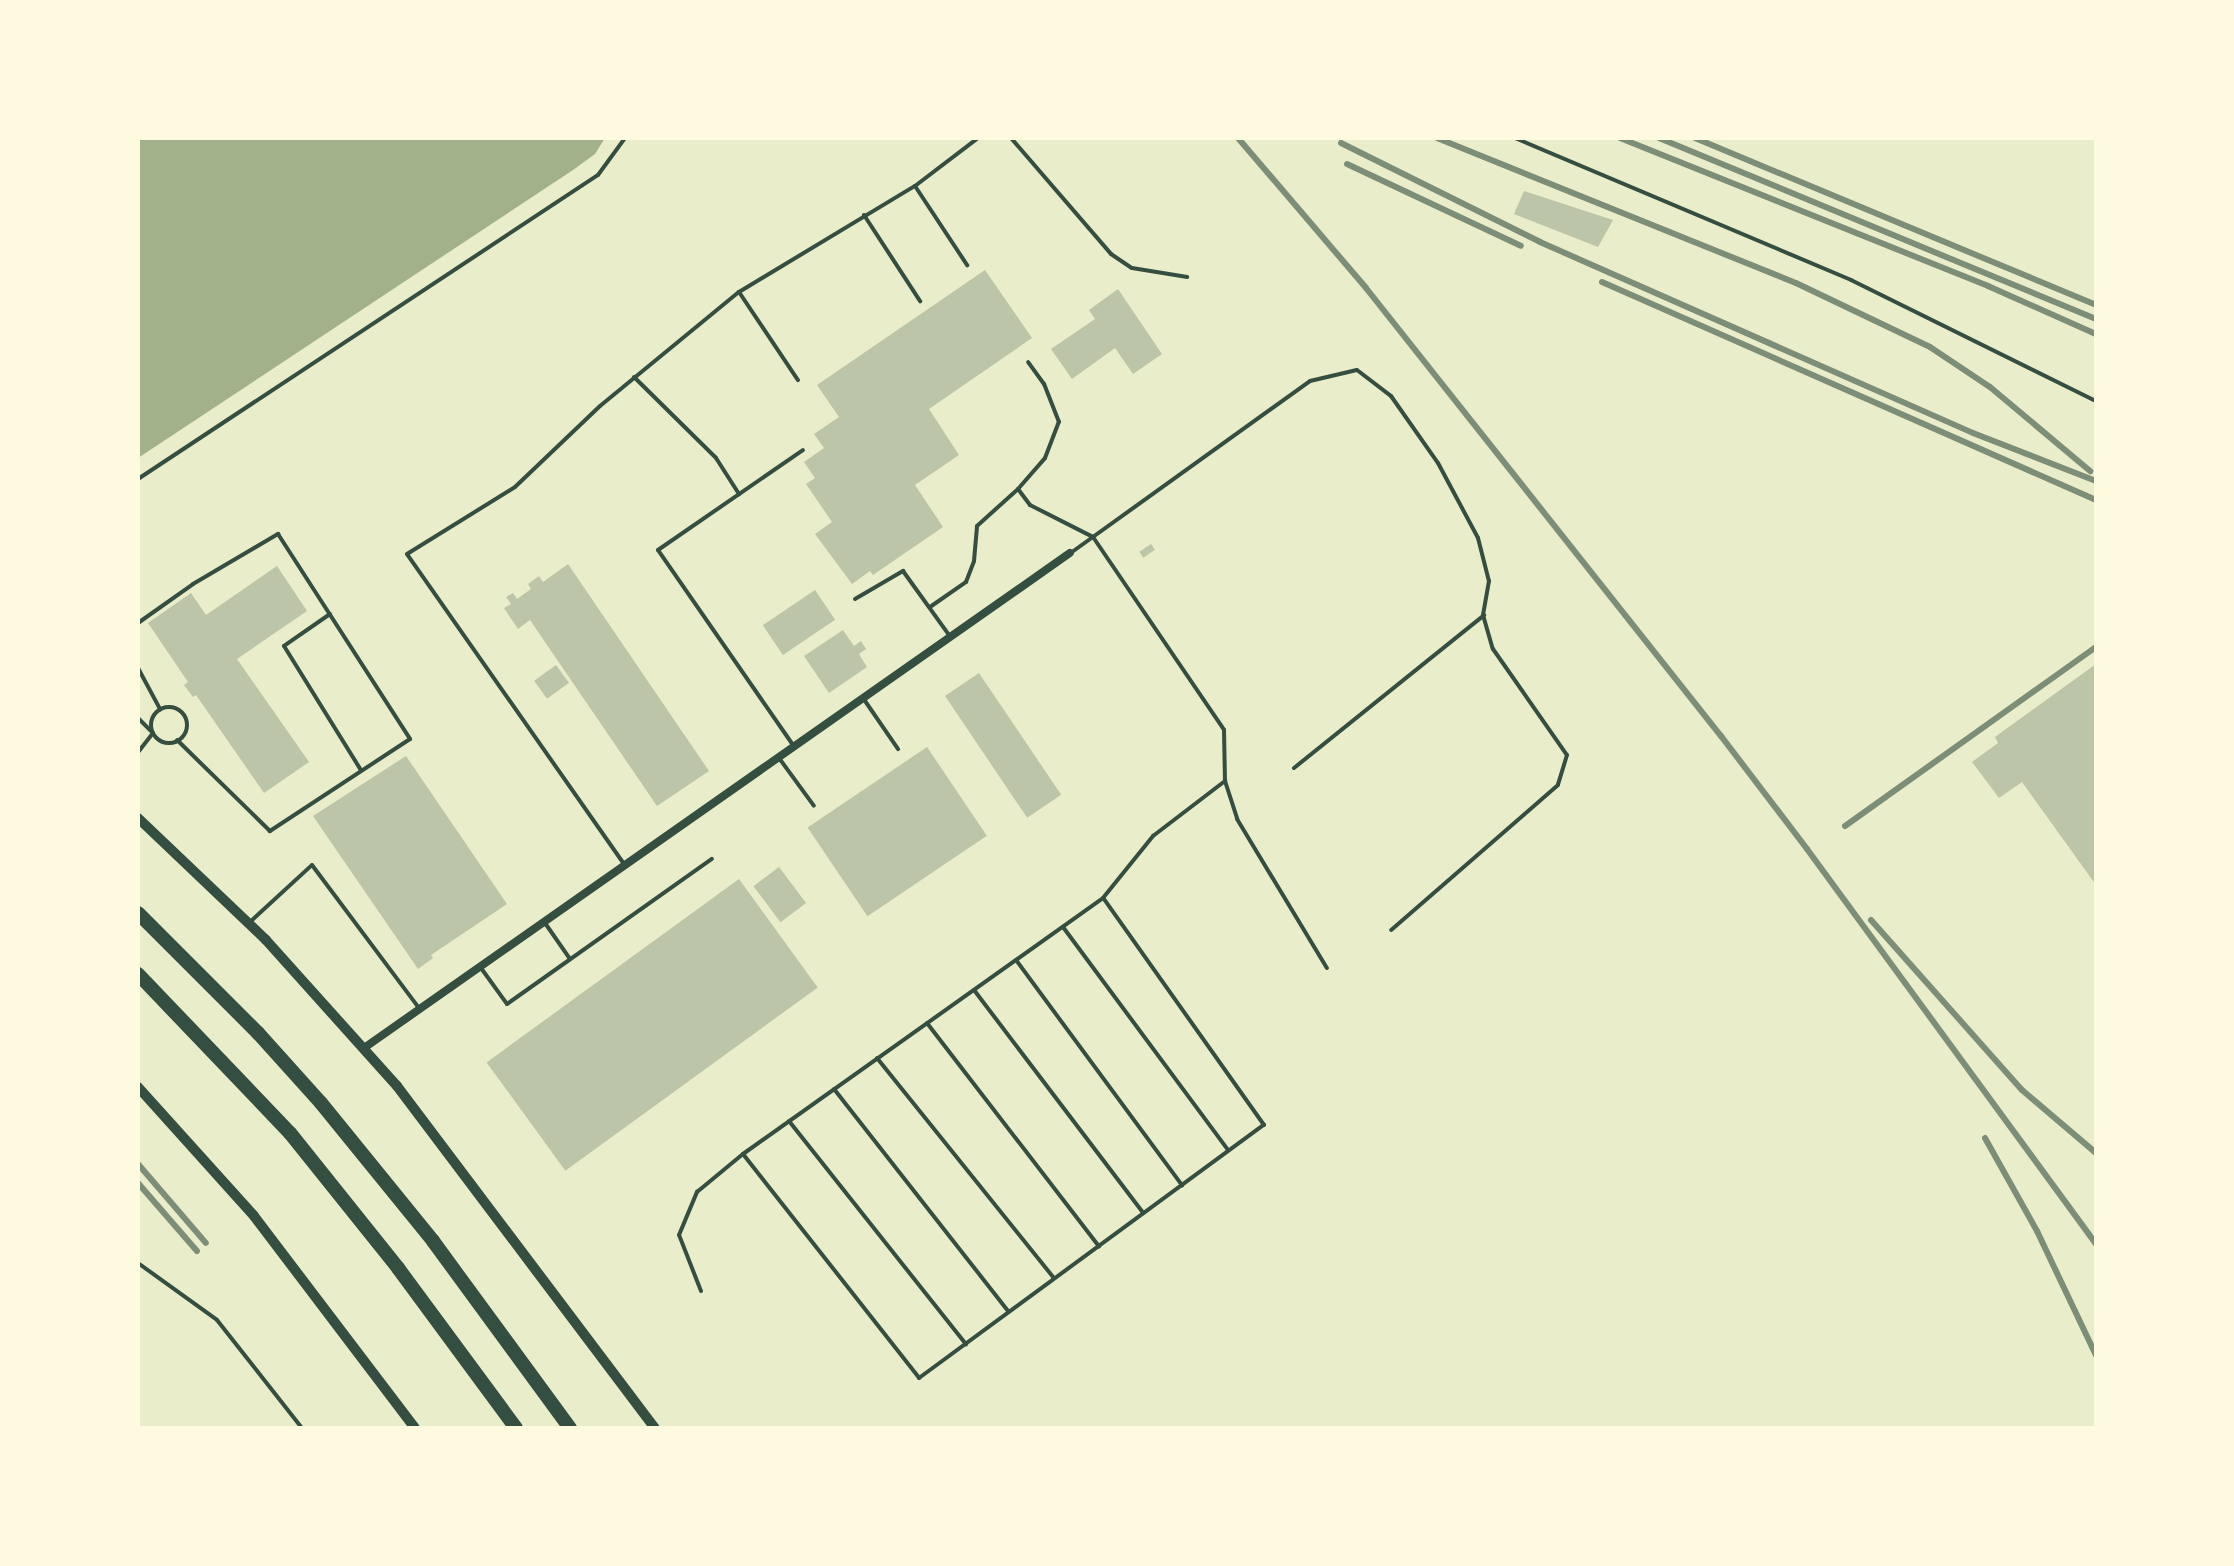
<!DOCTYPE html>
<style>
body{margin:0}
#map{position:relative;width:2234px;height:1566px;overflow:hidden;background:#e9edc9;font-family:Manrope,sans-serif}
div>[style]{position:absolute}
.water>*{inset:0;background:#a3b18a}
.building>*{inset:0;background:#bcc5a7;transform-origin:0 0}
.path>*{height:4px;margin:-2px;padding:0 2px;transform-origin:2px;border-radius:2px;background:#344e41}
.service>*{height:4px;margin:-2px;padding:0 2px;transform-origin:2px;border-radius:2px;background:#344e41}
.service>.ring{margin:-2px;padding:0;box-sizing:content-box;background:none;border:4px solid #344e41;border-radius:50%}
.minor>*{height:8px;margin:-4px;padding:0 4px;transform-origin:4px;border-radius:4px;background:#344e41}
.tertiary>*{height:10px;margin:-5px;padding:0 5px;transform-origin:5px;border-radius:5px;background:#344e41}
.motorway>*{height:14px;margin:-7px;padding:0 7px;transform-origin:7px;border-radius:7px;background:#344e41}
.rail>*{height:6px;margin:-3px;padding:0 3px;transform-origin:3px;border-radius:3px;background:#7c8e77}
span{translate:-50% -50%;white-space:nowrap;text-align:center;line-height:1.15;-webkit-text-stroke:8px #fefae0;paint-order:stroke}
.frame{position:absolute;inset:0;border:140px solid #fefae0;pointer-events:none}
</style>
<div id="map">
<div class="water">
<div style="clip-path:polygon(138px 138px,605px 138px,595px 154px,573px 170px,138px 458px)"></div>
</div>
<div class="building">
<div style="clip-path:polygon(1524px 191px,1613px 220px,1598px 247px,1514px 214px)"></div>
<div style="clip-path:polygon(985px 270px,1032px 338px,929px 409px,959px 455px,915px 485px,943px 527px,873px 575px,870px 571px,852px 584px,815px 534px,832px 522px,806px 484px,815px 478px,804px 462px,824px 448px,814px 434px,839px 417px,817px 385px)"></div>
<div style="clip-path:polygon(1118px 289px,1162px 354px,1133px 374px,1115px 348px,1072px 379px,1051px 349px,1095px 319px,1089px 310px)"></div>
<div style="left:1151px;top:544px;width:7px;height:14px;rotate:56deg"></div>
<div style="clip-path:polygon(568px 564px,709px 771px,657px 806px,530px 620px,518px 629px,504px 608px,511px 604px,506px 597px,513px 593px,517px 599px,531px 589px,528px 584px,539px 576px,543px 582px)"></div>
<div style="clip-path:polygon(277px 566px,307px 611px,237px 659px,309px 762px,264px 793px,196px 695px,193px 697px,184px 685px,188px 682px,148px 623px,191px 593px,206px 615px)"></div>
<div style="left:815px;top:590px;width:36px;height:63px;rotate:56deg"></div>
<div style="clip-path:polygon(843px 630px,854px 646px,861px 641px,866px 649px,859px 654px,867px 667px,829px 693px,804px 656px)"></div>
<div style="clip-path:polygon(2096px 664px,2096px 885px,2022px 782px,1999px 798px,1972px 762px,1998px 743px,1995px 737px)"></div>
<div style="left:556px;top:665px;width:22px;height:27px;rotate:54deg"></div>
<div style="left:979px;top:673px;width:147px;height:41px;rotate:56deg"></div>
<div style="left:927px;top:747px;width:107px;height:144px;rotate:56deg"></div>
<div style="clip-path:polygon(406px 756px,507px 904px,431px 955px,433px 958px,418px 969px,313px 816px)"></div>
<div style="left:779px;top:867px;width:45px;height:32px;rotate:53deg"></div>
<div style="left:739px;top:879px;width:134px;height:312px;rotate:54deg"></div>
</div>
<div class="path">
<div style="left:1515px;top:138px;width:365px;rotate:22.9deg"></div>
<div style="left:1851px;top:280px;width:273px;rotate:26.3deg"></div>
</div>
<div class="service">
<div style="left:1011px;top:138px;width:153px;rotate:49.2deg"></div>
<div style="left:1111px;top:254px;width:25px;rotate:34deg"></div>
<div style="left:1132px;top:268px;width:56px;rotate:9.3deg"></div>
<div style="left:915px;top:186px;width:95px;rotate:56.6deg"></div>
<div style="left:864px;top:215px;width:103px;rotate:56.9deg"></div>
<div style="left:739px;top:292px;width:106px;rotate:56.2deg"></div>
<div style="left:634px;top:377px;width:115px;rotate:44.6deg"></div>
<div style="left:716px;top:458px;width:43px;rotate:57.4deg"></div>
<div style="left:138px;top:479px;width:551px;rotate:-33.46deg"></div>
<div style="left:598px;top:175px;width:46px;rotate:-53.9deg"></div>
<div style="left:1018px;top:489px;width:20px;rotate:53deg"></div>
<div style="left:1030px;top:505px;width:71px;rotate:26.9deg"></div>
<div style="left:1093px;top:537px;width:233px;rotate:55.8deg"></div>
<div style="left:1224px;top:730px;width:51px;rotate:88.9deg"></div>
<div style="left:1225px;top:781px;width:40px;rotate:72deg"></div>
<div style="left:1237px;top:819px;width:174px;rotate:58.9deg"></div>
<div style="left:1072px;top:552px;width:293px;rotate:-35.7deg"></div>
<div style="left:1310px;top:381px;width:48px;rotate:-13.2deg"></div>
<div style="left:1357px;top:370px;width:43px;rotate:37.4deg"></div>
<div style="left:1391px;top:396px;width:82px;rotate:55deg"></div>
<div style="left:1438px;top:463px;width:85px;rotate:61.9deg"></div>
<div style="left:1478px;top:538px;width:44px;rotate:75.7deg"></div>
<div style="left:1489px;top:581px;width:35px;rotate:100deg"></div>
<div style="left:1483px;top:615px;width:35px;rotate:74deg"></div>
<div style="left:1493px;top:649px;width:129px;rotate:55.1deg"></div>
<div style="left:1567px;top:755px;width:31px;rotate:107deg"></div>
<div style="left:1558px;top:785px;width:221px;rotate:139deg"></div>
<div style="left:855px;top:599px;width:56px;rotate:-30.3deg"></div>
<div style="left:903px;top:571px;width:79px;rotate:54.3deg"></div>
<div style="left:930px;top:607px;width:44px;rotate:-34.8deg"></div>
<div style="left:966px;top:582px;width:22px;rotate:-69deg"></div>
<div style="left:974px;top:561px;width:35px;rotate:-85deg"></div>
<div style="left:977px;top:526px;width:55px;rotate:-42.1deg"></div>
<div style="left:1018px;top:489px;width:41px;rotate:-48.9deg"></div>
<div style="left:1045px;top:458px;width:39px;rotate:-69deg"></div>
<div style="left:1059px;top:422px;width:41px;rotate:-111.5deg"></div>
<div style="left:1044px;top:384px;width:27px;rotate:-126deg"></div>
<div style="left:330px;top:614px;width:56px;rotate:145.2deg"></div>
<div style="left:284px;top:646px;width:146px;rotate:58.2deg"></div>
<div style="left:138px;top:623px;width:67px;rotate:-35.3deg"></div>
<div style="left:193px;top:584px;width:99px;rotate:-30.5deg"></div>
<div style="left:278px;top:534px;width:244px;rotate:57.2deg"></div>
<div style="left:410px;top:739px;width:168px;rotate:146.7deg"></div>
<div style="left:270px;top:831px;width:130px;rotate:-135.6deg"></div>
<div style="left:138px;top:668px;width:47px;rotate:61.8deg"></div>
<div style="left:863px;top:698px;width:62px;rotate:55.5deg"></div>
<div class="ring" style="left:151px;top:707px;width:32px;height:32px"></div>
<div style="left:138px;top:718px;width:21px;rotate:45deg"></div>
<div style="left:153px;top:733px;width:24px;rotate:128deg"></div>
<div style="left:793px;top:745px;width:237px;rotate:-124.7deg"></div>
<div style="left:658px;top:550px;width:176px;rotate:-34.6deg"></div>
<div style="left:779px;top:758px;width:59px;rotate:53.9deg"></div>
<div style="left:1294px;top:768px;width:244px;rotate:-38.8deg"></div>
<div style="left:624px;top:864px;width:378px;rotate:-125deg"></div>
<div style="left:407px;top:554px;width:127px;rotate:-31.8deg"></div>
<div style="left:515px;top:487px;width:117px;rotate:-43.6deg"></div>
<div style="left:600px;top:406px;width:180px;rotate:-39.4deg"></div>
<div style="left:739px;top:292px;width:205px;rotate:-31.1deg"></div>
<div style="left:915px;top:186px;width:79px;rotate:-37.3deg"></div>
<div style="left:250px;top:922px;width:84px;rotate:-42.6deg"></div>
<div style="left:312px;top:865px;width:179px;rotate:53.2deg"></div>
<div style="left:545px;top:923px;width:44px;rotate:55.2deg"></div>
<div style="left:1063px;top:927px;width:277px;rotate:53.5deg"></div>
<div style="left:1016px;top:960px;width:280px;rotate:53.6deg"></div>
<div style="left:481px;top:968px;width:44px;rotate:54.2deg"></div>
<div style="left:507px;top:1004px;width:251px;rotate:-35.3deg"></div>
<div style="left:974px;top:990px;width:280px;rotate:52.8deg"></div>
<div style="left:927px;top:1023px;width:282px;rotate:52.4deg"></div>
<div style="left:877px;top:1058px;width:282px;rotate:51.2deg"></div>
<div style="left:834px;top:1089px;width:283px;rotate:51.9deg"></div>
<div style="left:789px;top:1121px;width:285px;rotate:51.6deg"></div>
<div style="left:743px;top:1154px;width:285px;rotate:51.8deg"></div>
<div style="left:919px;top:1378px;width:428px;rotate:-36.3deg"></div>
<div style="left:1264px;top:1125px;width:278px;rotate:-125.3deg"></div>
<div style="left:138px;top:1263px;width:97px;rotate:35.8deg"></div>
<div style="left:217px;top:1320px;width:137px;rotate:51.8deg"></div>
<div style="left:701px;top:1291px;width:60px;rotate:-111.4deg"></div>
<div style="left:679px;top:1235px;width:47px;rotate:-67.3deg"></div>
<div style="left:697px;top:1192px;width:60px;rotate:-39.6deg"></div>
<div style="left:743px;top:1154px;width:442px;rotate:-35.4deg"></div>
<div style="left:1103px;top:898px;width:80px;rotate:-51.1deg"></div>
<div style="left:1153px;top:836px;width:91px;rotate:-37.4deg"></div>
</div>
<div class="minor">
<div style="left:364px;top:1048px;width:862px;rotate:-35.04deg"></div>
</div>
<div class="tertiary">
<div style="left:138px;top:818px;width:177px;rotate:43.6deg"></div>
<div style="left:266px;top:940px;width:196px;rotate:48.1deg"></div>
<div style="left:397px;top:1086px;width:428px;rotate:53deg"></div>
<div style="left:138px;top:1087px;width:173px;rotate:48deg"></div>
<div style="left:254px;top:1216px;width:266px;rotate:52.8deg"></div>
</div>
<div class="motorway">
<div style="left:138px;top:913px;width:170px;rotate:45deg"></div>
<div style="left:258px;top:1033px;width:94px;rotate:48deg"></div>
<div style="left:321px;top:1103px;width:178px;rotate:50.9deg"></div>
<div style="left:433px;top:1241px;width:232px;rotate:53.8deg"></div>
<div style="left:138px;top:974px;width:220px;rotate:46.3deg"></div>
<div style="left:290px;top:1133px;width:173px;rotate:51.3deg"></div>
<div style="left:398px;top:1268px;width:199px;rotate:53.6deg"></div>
</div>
<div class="rail">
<div style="left:1238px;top:138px;width:197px;rotate:49.5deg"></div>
<div style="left:1366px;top:288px;width:572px;rotate:51.61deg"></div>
<div style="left:1721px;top:736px;width:142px;rotate:52.7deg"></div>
<div style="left:1807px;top:849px;width:489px;rotate:53.8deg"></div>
<div style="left:1437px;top:138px;width:387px;rotate:22deg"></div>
<div style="left:1796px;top:283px;width:148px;rotate:25.5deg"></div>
<div style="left:1930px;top:347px;width:72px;rotate:33.7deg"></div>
<div style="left:1990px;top:387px;width:131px;rotate:40deg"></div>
<div style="left:1620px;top:138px;width:397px;rotate:21.9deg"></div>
<div style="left:1988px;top:286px;width:118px;rotate:24deg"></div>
<div style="left:1659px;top:138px;width:473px;rotate:22.5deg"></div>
<div style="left:1695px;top:138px;width:434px;rotate:22.6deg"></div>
<div style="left:1341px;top:143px;width:222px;rotate:26.4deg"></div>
<div style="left:1540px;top:242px;width:473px;rotate:23.8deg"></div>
<div style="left:1973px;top:433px;width:132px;rotate:21.3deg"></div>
<div style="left:1347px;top:164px;width:192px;rotate:25.2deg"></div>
<div style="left:1602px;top:282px;width:540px;rotate:23.81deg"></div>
<div style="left:1845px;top:826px;width:308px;rotate:-35.5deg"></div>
<div style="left:1871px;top:920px;width:227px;rotate:48.4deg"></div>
<div style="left:2022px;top:1090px;width:97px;rotate:40.4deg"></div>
<div style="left:1985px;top:1138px;width:107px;rotate:60.8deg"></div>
<div style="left:2037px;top:1231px;width:137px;rotate:64.6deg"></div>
<div style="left:138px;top:1164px;width:104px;rotate:49.3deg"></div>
<div style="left:138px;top:1183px;width:90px;rotate:49.1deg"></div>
</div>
<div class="frame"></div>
</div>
